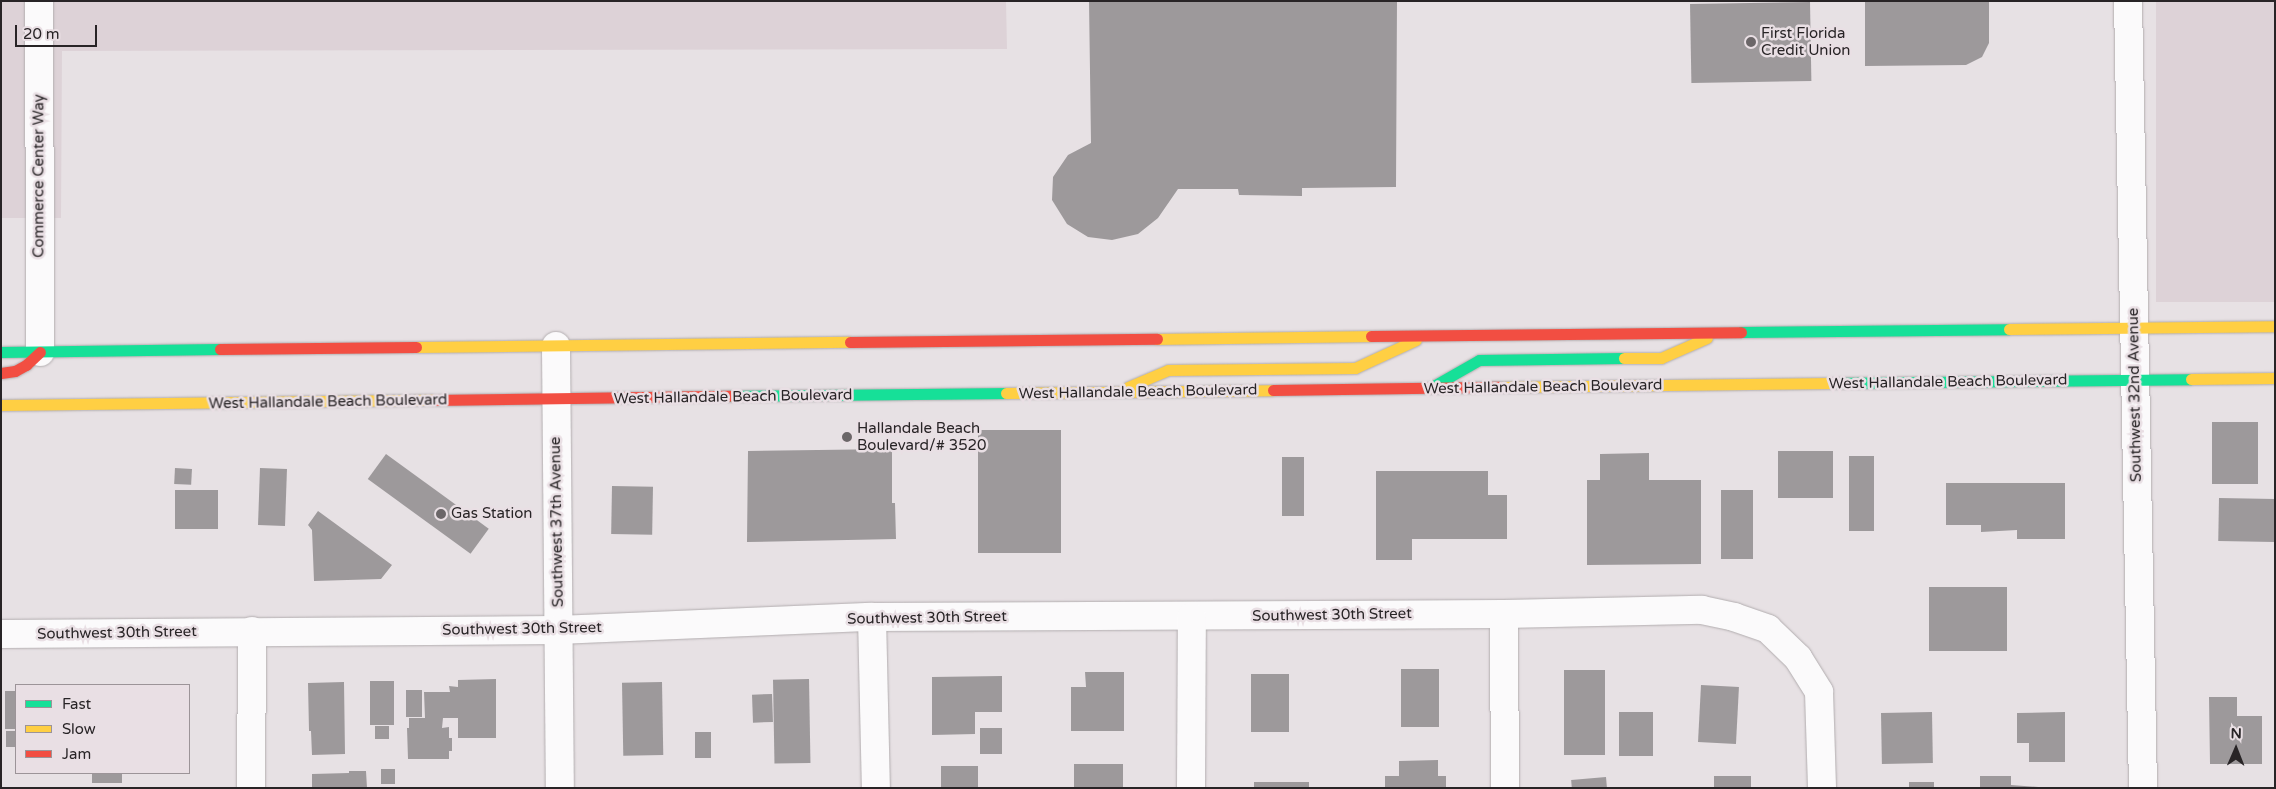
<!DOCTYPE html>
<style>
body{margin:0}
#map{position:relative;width:2276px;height:789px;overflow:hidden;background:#e7e1e4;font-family:"Varela Round",sans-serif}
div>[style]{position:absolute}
.built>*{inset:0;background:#ddd2d7;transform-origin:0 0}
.building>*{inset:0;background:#9d999b;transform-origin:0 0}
.roads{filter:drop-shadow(0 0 1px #b2adaf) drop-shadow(0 0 1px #b2adaf)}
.street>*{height:28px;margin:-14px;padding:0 14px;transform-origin:14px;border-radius:14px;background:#fbfafb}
.fast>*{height:11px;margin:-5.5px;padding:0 5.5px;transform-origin:5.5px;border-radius:5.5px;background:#16e098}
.slow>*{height:11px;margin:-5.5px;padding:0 5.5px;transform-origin:5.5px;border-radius:5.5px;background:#ffcf43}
.jam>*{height:11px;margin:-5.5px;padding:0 5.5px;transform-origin:5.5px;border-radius:5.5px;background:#f24e42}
.dots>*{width:14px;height:14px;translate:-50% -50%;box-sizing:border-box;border:2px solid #e9dfe4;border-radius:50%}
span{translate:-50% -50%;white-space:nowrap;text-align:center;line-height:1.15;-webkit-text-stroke:5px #e9dfe4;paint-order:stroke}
.poi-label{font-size:15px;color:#282426}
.left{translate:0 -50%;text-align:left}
.street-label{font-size:15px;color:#282426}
.frame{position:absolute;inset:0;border:2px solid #282426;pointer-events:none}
.legend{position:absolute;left:15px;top:684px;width:175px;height:90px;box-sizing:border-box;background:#e9dfe4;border:1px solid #9c9498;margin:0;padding:6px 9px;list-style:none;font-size:15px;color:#282426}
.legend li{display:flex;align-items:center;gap:10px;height:25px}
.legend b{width:25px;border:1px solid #9c9498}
.north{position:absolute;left:2211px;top:724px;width:50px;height:50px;-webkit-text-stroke:4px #e9dfe4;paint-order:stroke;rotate:1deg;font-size:14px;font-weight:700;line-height:20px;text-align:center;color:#282426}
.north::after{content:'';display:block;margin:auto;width:18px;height:22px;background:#282426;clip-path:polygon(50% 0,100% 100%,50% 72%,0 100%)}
.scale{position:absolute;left:15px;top:25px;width:82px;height:22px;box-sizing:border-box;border:2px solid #282426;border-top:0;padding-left:6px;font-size:15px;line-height:18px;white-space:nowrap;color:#282426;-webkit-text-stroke:4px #e9dfe4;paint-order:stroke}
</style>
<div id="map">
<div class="built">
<div style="clip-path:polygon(1px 1px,1006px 1px,1007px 49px,62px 51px,61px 218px,1px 218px)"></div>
<div style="left:2156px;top:1px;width:119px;height:301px"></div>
</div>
<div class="building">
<div style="clip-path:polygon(1089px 1px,1397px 1px,1396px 187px,1302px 188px,1302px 196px,1239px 195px,1238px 189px,1178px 189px,1158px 218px,1138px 234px,1112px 240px,1088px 237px,1067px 224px,1052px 200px,1053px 177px,1068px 155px,1091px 143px)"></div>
<div style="clip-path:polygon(1865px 1px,1989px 1px,1989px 43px,1982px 57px,1966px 65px,1865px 66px)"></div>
<div style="left:1810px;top:2px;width:79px;height:120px;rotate:89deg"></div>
<div style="left:2212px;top:422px;width:46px;height:62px"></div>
<div style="left:1061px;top:430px;width:123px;height:83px;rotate:90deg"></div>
<div style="clip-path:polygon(892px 449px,892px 503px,895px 503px,896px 539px,747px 542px,748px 451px)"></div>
<div style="left:1778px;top:451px;width:55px;height:47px"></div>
<div style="clip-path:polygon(1649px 453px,1649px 480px,1701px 480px,1701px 564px,1587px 565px,1587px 480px,1600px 480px,1600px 454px)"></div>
<div style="left:386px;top:454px;width:127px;height:31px;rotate:36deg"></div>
<div style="left:1849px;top:456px;width:25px;height:75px"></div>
<div style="left:1282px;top:457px;width:22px;height:59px"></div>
<div style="left:175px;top:468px;width:17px;height:16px;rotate:3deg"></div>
<div style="left:260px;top:468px;width:27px;height:57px;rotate:2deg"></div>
<div style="clip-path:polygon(1376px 471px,1488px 471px,1488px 495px,1507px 495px,1507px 539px,1412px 539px,1412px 560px,1376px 560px)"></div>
<div style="clip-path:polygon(1946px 483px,2065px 483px,2065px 539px,2017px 539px,2017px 530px,1981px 532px,1981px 525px,1946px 525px)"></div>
<div style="left:612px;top:486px;width:41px;height:48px;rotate:1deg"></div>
<div style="left:175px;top:490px;width:43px;height:39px"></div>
<div style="left:1721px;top:490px;width:32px;height:69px"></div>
<div style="left:2219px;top:498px;width:56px;height:43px;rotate:1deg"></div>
<div style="clip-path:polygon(318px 511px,392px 565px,381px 579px,314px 581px,312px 530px,308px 525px)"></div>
<div style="left:1929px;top:587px;width:78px;height:64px"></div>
<div style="left:1401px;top:669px;width:38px;height:58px"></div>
<div style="left:1605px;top:670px;width:85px;height:41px;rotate:90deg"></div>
<div style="clip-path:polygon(1085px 672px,1124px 672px,1124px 731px,1071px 731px,1071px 687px,1086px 687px)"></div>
<div style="left:1251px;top:674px;width:38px;height:58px"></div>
<div style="clip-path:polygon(1002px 676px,1002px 712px,975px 712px,975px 734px,932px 735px,932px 677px)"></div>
<div style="clip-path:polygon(496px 679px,496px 738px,458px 738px,458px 718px,443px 718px,442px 728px,449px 727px,449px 738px,452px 738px,452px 751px,449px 751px,449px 759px,408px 759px,407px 728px,409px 728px,409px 718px,425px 718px,424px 692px,450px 692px,449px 686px,458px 687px,458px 680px)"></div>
<div style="left:809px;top:679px;width:84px;height:36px;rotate:89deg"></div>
<div style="left:370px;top:681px;width:24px;height:44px"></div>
<div style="clip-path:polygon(344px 682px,345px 754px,312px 755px,311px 731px,309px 731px,308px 683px)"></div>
<div style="left:662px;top:682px;width:73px;height:40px;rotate:89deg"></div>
<div style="left:1701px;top:685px;width:38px;height:57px;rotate:3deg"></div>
<div style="left:422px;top:690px;width:27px;height:16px;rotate:90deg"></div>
<div style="left:5px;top:691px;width:11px;height:38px"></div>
<div style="left:772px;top:694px;width:28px;height:20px;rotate:88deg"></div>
<div style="clip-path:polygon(2209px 697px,2237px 697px,2237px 716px,2262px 716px,2262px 764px,2210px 764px)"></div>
<div style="left:1619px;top:712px;width:34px;height:44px"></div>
<div style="left:1932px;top:712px;width:51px;height:51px;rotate:89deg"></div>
<div style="clip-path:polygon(2065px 712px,2065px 762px,2029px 762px,2029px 743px,2017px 743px,2017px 713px)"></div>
<div style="left:375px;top:726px;width:14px;height:13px"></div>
<div style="left:980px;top:728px;width:22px;height:26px"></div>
<div style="left:6px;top:731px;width:10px;height:16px"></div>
<div style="left:695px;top:732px;width:16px;height:26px"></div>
<div style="clip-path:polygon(1438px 760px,1438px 776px,1446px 776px,1446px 788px,1385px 788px,1385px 776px,1399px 776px,1399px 761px)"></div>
<div style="left:1074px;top:764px;width:49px;height:24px"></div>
<div style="left:941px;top:766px;width:37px;height:22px"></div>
<div style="left:381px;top:769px;width:14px;height:15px"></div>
<div style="clip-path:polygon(349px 771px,366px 771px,367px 788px,312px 788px,312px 774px,349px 773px)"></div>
<div style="left:92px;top:773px;width:30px;height:10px"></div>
<div style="left:1714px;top:776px;width:37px;height:12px"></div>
<div style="clip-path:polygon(1980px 776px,2011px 776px,2011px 785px,2051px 788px,1980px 788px)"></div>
<div style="left:1606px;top:777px;width:11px;height:35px;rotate:85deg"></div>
<div style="left:1254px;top:782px;width:55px;height:6px"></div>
<div style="left:1909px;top:782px;width:25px;height:6px"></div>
</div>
<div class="roads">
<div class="street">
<div style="left:39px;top:1px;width:351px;rotate:89.8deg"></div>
<div style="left:2128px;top:1px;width:787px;rotate:88.91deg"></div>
<div style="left:556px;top:346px;width:442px;rotate:89.5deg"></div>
<div style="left:1504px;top:614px;width:174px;rotate:89.7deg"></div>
<div style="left:872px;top:617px;width:171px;rotate:88.7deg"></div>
<div style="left:1px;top:634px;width:557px;rotate:-0.41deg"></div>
<div style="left:558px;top:630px;width:314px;rotate:-2.4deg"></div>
<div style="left:872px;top:617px;width:632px;rotate:-0.27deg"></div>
<div style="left:1504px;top:614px;width:198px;rotate:-1.2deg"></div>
<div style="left:1702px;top:610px;width:33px;rotate:12deg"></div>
<div style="left:1734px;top:617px;width:36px;rotate:19deg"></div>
<div style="left:1768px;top:629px;width:42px;rotate:44deg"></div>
<div style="left:1798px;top:658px;width:40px;rotate:58deg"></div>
<div style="left:1819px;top:692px;width:96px;rotate:88.2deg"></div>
<div style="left:251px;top:788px;width:157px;rotate:-89.6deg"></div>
<div style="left:1191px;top:788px;width:171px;rotate:-89.7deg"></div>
</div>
<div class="fast">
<div style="left:1741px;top:332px;width:268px;rotate:-0.6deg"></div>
<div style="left:1px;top:352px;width:219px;rotate:-0.8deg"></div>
<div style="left:1833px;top:383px;width:358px;rotate:-0.6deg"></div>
<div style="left:1430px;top:388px;width:56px;rotate:-29.7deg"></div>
<div style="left:1479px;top:360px;width:145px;rotate:-0.8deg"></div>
<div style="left:730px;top:396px;width:276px;rotate:-0.6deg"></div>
</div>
<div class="slow">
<div style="left:2009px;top:329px;width:266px;rotate:-0.6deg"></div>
<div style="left:1157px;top:339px;width:214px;rotate:-0.8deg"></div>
<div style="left:416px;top:347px;width:434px;rotate:-0.7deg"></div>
<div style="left:1624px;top:358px;width:37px"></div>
<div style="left:1661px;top:358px;width:50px;rotate:-23.5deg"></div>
<div style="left:2191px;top:379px;width:84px;rotate:-0.7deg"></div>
<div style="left:1128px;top:387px;width:43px;rotate:-23deg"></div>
<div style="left:1168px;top:370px;width:187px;rotate:-0.6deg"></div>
<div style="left:1355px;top:368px;width:67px;rotate:-24.7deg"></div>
<div style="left:1499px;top:387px;width:334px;rotate:-0.7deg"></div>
<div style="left:1006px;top:393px;width:267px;rotate:-0.6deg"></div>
<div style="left:1px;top:405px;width:432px;rotate:-0.7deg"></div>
</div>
<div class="jam">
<div style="left:1371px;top:336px;width:370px;rotate:-0.6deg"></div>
<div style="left:850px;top:342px;width:307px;rotate:-0.6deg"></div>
<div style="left:220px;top:349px;width:196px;rotate:-0.6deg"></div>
<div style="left:1px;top:373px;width:14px;rotate:-8deg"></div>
<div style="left:15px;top:371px;width:13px;rotate:-29deg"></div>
<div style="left:26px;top:365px;width:19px;rotate:-43deg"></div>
<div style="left:1273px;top:390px;width:226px;rotate:-0.8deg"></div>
<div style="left:433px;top:400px;width:297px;rotate:-0.8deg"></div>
</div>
</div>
<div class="dots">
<div style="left:1751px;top:42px;background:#6b6668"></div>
<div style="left:847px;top:437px;background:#6b6668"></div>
<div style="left:441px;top:514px;background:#6b6668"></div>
</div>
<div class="poi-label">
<span class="left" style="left:1761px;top:42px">First Florida<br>Credit Union</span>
<span class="left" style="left:857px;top:437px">Hallandale Beach<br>Boulevard/# 3520</span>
<span class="left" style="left:451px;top:514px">Gas Station</span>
</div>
<div class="street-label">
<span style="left:39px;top:176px;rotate:-90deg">Commerce Center Way</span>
<span style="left:1948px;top:382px;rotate:-1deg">West Hallandale Beach Boulevard</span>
<span style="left:1543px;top:387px;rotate:-1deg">West Hallandale Beach Boulevard</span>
<span style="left:1138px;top:392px;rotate:-1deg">West Hallandale Beach Boulevard</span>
<span style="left:2135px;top:395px;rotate:-91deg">Southwest 32nd Avenue</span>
<span style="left:733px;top:397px;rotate:-1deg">West Hallandale Beach Boulevard</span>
<span style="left:328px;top:402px;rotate:-1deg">West Hallandale Beach Boulevard</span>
<span style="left:557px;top:522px;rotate:-91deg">Southwest 37th Avenue</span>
<span style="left:1332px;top:615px;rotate:-1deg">Southwest 30th Street</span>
<span style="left:927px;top:618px;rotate:-1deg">Southwest 30th Street</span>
<span style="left:522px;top:629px;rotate:-1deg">Southwest 30th Street</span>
<span style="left:117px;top:633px;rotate:-1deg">Southwest 30th Street</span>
</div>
<div class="frame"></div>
<ul class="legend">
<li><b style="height:6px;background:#16e098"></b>Fast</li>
<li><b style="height:6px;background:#ffcf43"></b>Slow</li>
<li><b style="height:6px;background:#f24e42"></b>Jam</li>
</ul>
<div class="north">N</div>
<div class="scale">20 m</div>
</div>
